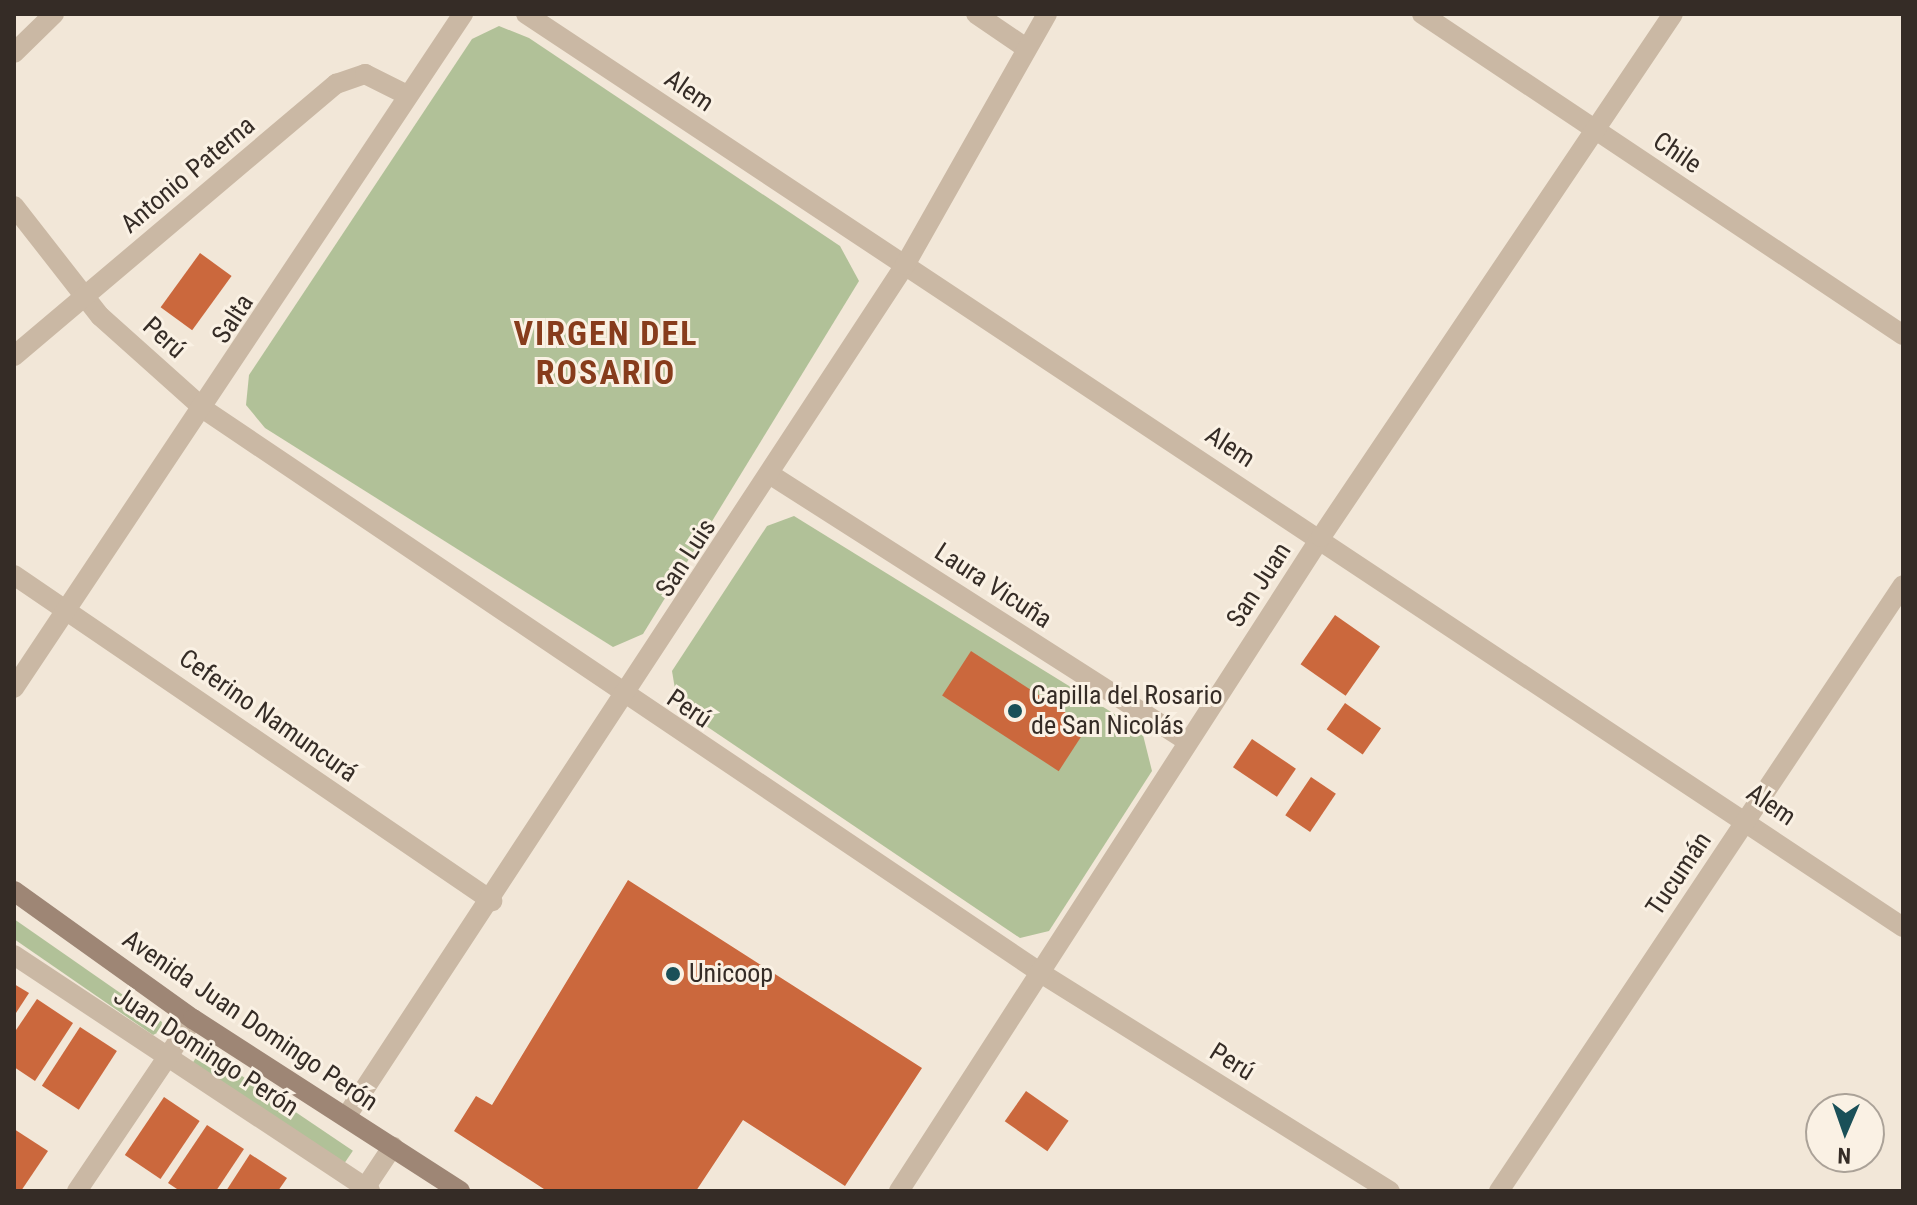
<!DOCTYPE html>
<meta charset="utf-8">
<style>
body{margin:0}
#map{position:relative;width:1917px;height:1205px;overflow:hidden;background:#f2e7d8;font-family:"Roboto Condensed",sans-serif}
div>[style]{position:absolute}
.green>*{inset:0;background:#b1c198;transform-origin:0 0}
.building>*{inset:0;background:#cb683d;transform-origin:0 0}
.minor>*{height:20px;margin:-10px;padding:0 10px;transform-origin:10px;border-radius:10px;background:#cab8a4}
.secondary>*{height:20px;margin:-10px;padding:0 10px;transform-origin:10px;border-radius:10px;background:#9e8675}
.dots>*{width:22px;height:22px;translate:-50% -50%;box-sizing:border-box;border:4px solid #faf1e4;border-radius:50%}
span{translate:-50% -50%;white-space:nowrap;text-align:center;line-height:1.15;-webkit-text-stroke:6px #faf1e4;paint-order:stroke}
.street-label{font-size:26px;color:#352c26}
.poi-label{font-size:26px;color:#352c26}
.left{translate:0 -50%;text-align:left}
.district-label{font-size:34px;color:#873c1c;font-weight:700;letter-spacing:2px}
.frame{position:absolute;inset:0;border:16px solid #352c26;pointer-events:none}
.north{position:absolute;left:1805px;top:1093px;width:80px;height:80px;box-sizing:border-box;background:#faf1e4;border:2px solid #aba298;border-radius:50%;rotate:182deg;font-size:22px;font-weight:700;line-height:32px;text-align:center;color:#352c26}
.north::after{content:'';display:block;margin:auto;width:28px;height:36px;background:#1a5058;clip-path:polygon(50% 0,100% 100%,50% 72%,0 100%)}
</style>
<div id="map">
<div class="green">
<div style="clip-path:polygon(499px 26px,529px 38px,840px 246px,859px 281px,643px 634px,613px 647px,265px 428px,246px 405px,249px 375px,472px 39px)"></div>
<div style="clip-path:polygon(794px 516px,1142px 731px,1152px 771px,1049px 931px,1020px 938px,678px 707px,672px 671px,767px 526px)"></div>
<div style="clip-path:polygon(14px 919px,162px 1022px,161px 1031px,153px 1035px,14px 939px)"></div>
<div style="left:202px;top:1049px;width:182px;height:17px;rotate:34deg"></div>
</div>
<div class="building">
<div style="left:200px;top:253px;width:39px;height:67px;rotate:36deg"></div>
<div style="left:1335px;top:615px;width:55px;height:60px;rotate:35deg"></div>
<div style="left:971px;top:651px;width:139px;height:53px;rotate:33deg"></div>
<div style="left:1345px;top:703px;width:44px;height:32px;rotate:35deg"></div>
<div style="left:1252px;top:739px;width:53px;height:34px;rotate:34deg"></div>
<div style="left:1311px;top:777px;width:30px;height:46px;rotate:34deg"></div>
<div style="clip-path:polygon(628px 880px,922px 1068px,845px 1186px,743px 1120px,696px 1191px,547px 1191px,454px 1131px,476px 1096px,492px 1105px)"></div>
<div style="clip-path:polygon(14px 984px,29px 993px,14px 1016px)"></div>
<div style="clip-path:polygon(37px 999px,73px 1023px,35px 1081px,14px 1067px,14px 1033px)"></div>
<div style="left:80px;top:1027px;width:44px;height:70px;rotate:33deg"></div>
<div style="left:1026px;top:1091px;width:52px;height:37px;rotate:35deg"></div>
<div style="left:164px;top:1097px;width:43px;height:70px;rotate:34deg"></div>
<div style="clip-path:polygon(207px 1125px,244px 1149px,216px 1191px,180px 1191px,168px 1183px)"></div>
<div style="clip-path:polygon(14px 1129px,48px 1151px,21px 1191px,14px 1191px)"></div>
<div style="clip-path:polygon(250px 1154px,287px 1178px,278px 1191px,226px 1191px)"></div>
</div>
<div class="minor">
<div style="left:526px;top:14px;width:1652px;rotate:33.55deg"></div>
<div style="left:976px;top:14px;width:60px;rotate:34.2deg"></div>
<div style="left:1422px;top:14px;width:578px;rotate:33.72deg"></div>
<div style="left:14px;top:53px;width:56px;rotate:-44.3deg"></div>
<div style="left:14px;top:206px;width:140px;rotate:52deg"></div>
<div style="left:100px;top:316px;width:141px;rotate:41.8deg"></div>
<div style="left:205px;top:410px;width:1012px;rotate:33.96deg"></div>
<div style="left:1044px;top:975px;width:408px;rotate:32deg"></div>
<div style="left:14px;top:356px;width:422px;rotate:-40.2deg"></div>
<div style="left:336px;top:84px;width:31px;rotate:-19deg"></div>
<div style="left:365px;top:74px;width:47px;rotate:26.6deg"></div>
<div style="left:771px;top:475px;width:494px;rotate:32.6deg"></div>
<div style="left:14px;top:575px;width:579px;rotate:34.29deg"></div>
<div style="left:14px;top:688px;width:810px;rotate:-56.33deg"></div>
<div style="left:14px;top:955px;width:427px;rotate:33.5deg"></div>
<div style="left:346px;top:1117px;width:1019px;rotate:-56.73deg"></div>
<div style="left:905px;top:265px;width:288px;rotate:-60.5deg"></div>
<div style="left:365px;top:1188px;width:50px;rotate:-56.3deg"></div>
<div style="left:77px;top:1191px;width:207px;rotate:-56deg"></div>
<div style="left:899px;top:1191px;width:778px;rotate:-57.17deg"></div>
<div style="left:1321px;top:537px;width:630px;rotate:-56.06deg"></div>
<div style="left:1499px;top:1191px;width:728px;rotate:-56.31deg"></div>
</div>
<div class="secondary">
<div style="left:14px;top:891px;width:220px;rotate:35.6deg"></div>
<div style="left:193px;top:1019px;width:318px;rotate:32.8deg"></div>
</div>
<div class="dots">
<div style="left:1015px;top:711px;background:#1a5058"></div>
<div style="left:673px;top:974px;background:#1a5058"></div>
</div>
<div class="street-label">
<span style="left:689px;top:91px;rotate:34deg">Alem</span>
<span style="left:1677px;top:153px;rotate:34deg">Chile</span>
<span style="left:188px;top:175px;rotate:-40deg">Antonio Paterna</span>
<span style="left:233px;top:319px;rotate:-57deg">Salta</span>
<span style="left:164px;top:338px;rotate:42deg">Perú</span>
<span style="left:1230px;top:447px;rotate:33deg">Alem</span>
<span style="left:686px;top:558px;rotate:-57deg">San Luis</span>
<span style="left:1259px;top:585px;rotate:-57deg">San Juan</span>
<span style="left:993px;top:586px;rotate:33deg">Laura Vicuña</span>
<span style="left:689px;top:709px;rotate:34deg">Perú</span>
<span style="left:268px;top:716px;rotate:35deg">Ceferino Namuncurá</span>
<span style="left:1771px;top:805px;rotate:34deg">Alem</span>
<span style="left:1679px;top:874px;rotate:-56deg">Tucumán</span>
<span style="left:250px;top:1021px;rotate:34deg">Avenida Juan Domingo Perón</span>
<span style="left:206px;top:1052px;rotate:33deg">Juan Domingo Perón</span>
<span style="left:1232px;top:1062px;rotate:32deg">Perú</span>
</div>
<div class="poi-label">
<span class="left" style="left:1031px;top:711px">Capilla del Rosario<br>de San Nicolás</span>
<span class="left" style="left:689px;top:974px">Unicoop</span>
</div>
<div class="district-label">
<span style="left:606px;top:353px">VIRGEN DEL<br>ROSARIO</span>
</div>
<div class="frame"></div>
<div class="north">N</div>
</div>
